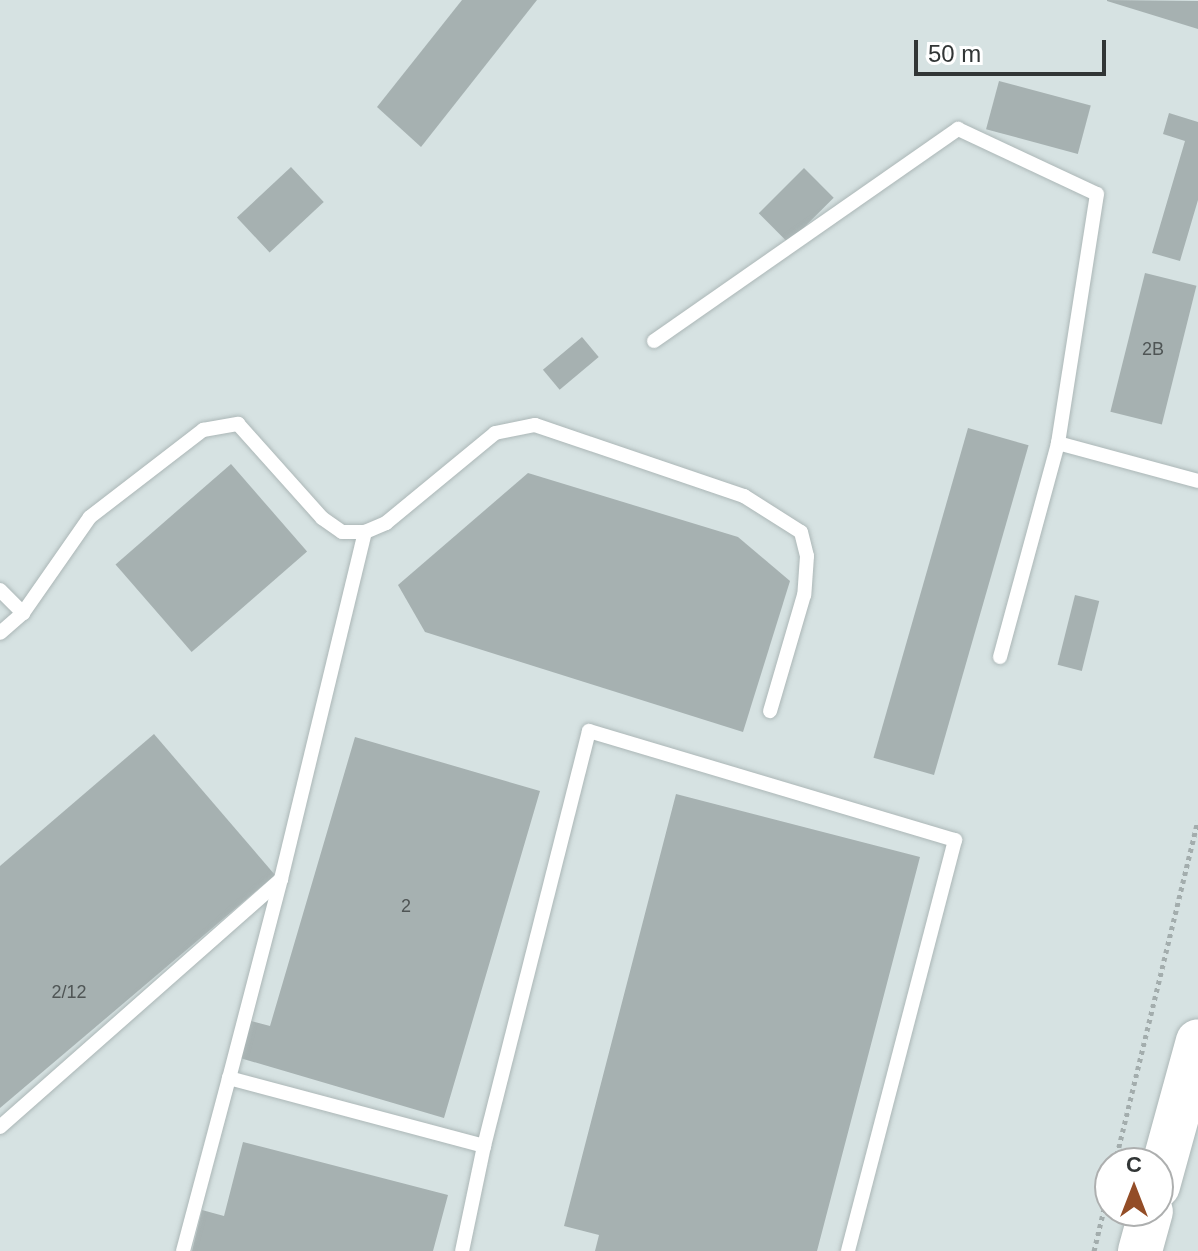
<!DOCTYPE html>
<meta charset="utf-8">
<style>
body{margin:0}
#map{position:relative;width:1198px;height:1251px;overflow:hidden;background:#d6e2e2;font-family:Arial,sans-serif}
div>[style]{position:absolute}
.building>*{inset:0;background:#a6b1b1;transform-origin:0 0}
.path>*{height:5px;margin-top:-2.5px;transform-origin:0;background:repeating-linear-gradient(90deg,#a3adad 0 4px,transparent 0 8px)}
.roads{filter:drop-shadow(0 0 2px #acb7b7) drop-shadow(0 0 2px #acb7b7)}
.service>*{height:14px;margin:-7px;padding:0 7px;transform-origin:7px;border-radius:7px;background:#fff}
.primary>*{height:44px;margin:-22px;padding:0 22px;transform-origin:22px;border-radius:22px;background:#fff}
span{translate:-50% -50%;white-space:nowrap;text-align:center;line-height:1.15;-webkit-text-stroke:7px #fff;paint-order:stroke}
.number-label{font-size:18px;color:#4f5555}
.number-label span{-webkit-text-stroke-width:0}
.north{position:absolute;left:1094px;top:1147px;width:80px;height:80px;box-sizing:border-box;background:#fff;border:2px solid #adafaf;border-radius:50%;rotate:0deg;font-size:22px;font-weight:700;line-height:32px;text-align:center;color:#323636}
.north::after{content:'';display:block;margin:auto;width:28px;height:36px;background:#934d27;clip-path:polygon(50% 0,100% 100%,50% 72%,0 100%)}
.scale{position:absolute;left:914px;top:40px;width:192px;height:36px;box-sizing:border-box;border:4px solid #323636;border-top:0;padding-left:10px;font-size:24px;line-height:28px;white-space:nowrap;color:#323636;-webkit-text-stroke:6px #fff;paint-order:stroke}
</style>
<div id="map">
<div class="building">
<div style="clip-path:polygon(462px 0,537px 0,421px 147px,377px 107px)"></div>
<div style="clip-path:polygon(1107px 0,1198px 1px,1198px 29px,1107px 1px)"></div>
<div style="left:999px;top:81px;width:95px;height:50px;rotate:15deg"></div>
<div style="clip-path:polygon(1169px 113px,1198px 122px,1198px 200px,1180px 261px,1152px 253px,1185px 141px,1163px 134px)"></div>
<div style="left:291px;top:167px;width:48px;height:74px;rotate:47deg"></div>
<div style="left:804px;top:168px;width:42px;height:64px;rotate:45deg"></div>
<div style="left:1145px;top:273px;width:53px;height:143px;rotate:14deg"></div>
<div style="left:582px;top:337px;width:26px;height:51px;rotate:50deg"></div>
<div style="left:968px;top:428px;width:63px;height:343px;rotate:16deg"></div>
<div style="left:231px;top:464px;width:116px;height:153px;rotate:49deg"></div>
<div style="clip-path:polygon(528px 473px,738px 537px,790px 581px,743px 732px,425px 632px,398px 585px)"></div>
<div style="left:1075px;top:595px;width:25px;height:72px;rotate:14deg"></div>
<div style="clip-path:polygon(154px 734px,275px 875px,0 1108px,0 866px)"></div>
<div style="clip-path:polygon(355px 737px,540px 791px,444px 1118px,240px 1058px,251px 1021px,270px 1026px)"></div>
<div style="clip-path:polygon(676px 794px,920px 857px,817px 1251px,595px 1251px,599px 1235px,564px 1226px)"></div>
<div style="clip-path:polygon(243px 1142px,448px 1195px,433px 1251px,192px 1251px,202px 1210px,224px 1216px)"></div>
</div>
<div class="path">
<div style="left:1115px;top:1163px;width:352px;rotate:-76.4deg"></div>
<div style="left:1094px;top:1251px;width:69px;rotate:-76.6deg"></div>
</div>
<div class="roads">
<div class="service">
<div style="left:654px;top:341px;width:371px;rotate:-34.9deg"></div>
<div style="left:958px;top:129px;width:153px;rotate:25.1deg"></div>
<div style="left:1097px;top:194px;width:252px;rotate:98.9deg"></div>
<div style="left:0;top:590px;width:33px;rotate:45deg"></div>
<div style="left:23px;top:613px;width:30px;rotate:139deg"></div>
<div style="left:23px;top:613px;width:117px;rotate:-55.1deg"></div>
<div style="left:90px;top:517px;width:143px;rotate:-37.6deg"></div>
<div style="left:203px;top:430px;width:36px;rotate:-10deg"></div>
<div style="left:238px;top:424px;width:126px;rotate:48.2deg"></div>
<div style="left:322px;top:518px;width:24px;rotate:35deg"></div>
<div style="left:342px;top:532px;width:23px"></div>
<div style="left:365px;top:532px;width:23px;rotate:-23deg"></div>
<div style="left:386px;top:523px;width:141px;rotate:-39.5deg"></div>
<div style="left:495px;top:433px;width:41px;rotate:-11.3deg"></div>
<div style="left:535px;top:425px;width:221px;rotate:18.8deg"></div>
<div style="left:744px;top:496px;width:67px;rotate:32.3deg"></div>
<div style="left:801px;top:532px;width:25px;rotate:76deg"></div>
<div style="left:807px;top:556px;width:39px;rotate:94deg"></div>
<div style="left:804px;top:595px;width:121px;rotate:106.3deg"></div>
<div style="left:1000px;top:657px;width:222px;rotate:-74.8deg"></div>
<div style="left:1058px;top:443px;width:145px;rotate:15.2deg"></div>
<div style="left:281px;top:879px;width:357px;rotate:-76.4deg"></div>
<div style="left:0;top:1127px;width:375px;rotate:-41.4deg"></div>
<div style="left:281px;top:879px;width:206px;rotate:104.6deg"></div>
<div style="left:484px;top:1146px;width:428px;rotate:-75.8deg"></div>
<div style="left:589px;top:731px;width:382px;rotate:16.6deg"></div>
<div style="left:955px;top:840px;width:425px;rotate:104.6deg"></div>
<div style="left:183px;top:1251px;width:179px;rotate:-75.1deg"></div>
<div style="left:229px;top:1078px;width:264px;rotate:14.9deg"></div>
<div style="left:484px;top:1146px;width:107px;rotate:101.8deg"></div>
</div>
<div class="primary">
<div style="left:1158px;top:1186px;width:150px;rotate:-74.6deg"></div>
<div style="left:1140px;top:1251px;width:41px;rotate:-74.6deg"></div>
</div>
</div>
<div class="number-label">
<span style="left:1153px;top:349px">2В</span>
<span style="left:406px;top:906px">2</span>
<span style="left:69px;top:992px">2/12</span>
</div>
<div class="north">С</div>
<div class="scale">50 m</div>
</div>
